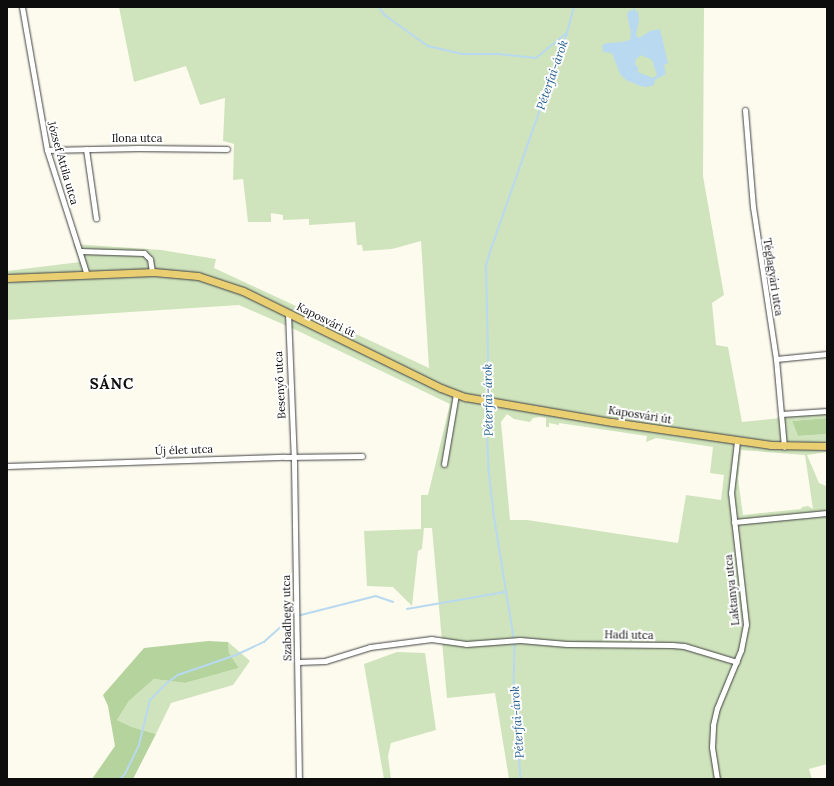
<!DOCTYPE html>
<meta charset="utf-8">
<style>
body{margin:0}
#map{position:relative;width:834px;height:786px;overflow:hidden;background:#fdfbee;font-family:Lora,serif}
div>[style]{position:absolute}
.green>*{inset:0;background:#cfe4bc}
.forest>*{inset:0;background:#b4d39d}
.water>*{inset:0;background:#b8d9ef}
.stream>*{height:1.5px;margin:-0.75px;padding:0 0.75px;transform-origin:0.75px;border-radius:0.75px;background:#b8d9ef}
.roads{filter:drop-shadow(0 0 1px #404040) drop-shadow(0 0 1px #404040)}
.minor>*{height:5px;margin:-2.5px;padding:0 2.5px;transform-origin:2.5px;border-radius:2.5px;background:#fff}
.major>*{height:7px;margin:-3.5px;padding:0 3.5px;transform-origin:3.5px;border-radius:3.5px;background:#e9cf72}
span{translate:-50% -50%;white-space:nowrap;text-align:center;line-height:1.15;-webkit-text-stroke:4px #fff;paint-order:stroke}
.street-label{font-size:11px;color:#0d0d0d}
.water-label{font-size:12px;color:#245e90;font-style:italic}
.district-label{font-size:15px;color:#0d0d0d;font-weight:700;letter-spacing:1px}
.frame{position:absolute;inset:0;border:8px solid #0d0d0d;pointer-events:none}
</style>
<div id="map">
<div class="green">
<div style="clip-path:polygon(evenodd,119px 7px,704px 7px,703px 176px,724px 295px,712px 303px,716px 345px,728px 347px,742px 422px,827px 413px,827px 418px,792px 421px,798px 436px,827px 434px,827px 452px,807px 455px,819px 483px,826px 486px,826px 495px,827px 495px,827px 764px,809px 769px,812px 779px,509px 779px,495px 693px,447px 698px,432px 528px,424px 528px,422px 549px,418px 551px,412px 606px,393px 587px,367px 586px,364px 531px,421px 529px,421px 495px,428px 495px,450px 404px,294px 329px,239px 305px,7px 320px,7px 271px,80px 262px,73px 244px,161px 250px,216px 259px,214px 268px,429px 368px,421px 241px,392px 249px,363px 251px,362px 245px,357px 245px,355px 222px,309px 225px,309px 219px,283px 220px,283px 215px,271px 213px,271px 222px,248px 222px,243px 179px,233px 180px,234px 144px,223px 141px,225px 98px,200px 105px,186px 66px,134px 82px,119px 7px,507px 414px,514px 419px,530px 422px,533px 418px,540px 417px,546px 418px,546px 427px,549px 427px,549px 423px,559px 425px,559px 423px,647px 436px,646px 442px,656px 438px,713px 447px,710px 473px,724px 475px,721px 500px,686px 495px,678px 543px,527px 520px,510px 520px,501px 422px,507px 414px,119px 7px,741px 450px,805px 455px,813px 509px,808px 506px,802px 507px,801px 509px,743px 515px,738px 479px,741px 450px)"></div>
<div style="clip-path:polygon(228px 642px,250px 661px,233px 685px,171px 703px,156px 734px,132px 727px,117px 720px,129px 701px,154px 679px,185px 683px,239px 668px,229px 653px)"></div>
<div style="clip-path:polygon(397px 652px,425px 653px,436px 730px,391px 743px,388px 756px,391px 779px,384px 779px,364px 664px)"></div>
</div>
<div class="forest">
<div style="clip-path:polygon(827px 418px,827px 434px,798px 436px,792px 421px)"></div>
<div style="clip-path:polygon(208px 641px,228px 642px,229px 653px,239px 668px,185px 683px,154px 679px,129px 701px,117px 720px,132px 727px,156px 734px,133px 779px,92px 779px,115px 746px,108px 706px,103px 695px,144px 648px)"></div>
</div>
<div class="water">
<div style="clip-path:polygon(evenodd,634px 10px,638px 12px,639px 20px,636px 35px,639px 38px,650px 31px,660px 29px,668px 63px,664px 65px,666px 74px,655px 80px,654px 85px,647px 87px,640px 86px,626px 80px,620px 74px,612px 53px,603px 52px,602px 45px,607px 43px,621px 42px,630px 40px,631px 33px,627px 14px,629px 11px,634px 10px,641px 55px,652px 60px,657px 75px,653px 78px,638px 72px,638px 67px,635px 64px,636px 59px,641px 55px)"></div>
</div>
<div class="stream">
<div style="left:379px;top:7px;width:10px;rotate:53deg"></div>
<div style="left:385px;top:15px;width:53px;rotate:35.8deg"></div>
<div style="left:428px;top:46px;width:35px;rotate:13deg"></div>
<div style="left:462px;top:54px;width:37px"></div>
<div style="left:499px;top:54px;width:37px;rotate:6deg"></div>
<div style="left:536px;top:58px;width:40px;rotate:-39deg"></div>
<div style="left:567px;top:33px;width:27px;rotate:-75deg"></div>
<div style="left:634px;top:10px;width:3px;rotate:-90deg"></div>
<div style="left:489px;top:400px;width:134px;rotate:-91.3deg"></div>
<div style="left:486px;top:266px;width:18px;rotate:-74deg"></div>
<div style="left:491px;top:249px;width:229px;rotate:-70.6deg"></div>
<div style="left:489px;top:403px;width:20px;rotate:96deg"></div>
<div style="left:487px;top:423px;width:47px;rotate:87.6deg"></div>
<div style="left:489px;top:470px;width:44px;rotate:83.5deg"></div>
<div style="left:494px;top:514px;width:131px;rotate:80.8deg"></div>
<div style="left:515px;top:643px;width:47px;rotate:91.2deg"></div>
<div style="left:514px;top:690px;width:89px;rotate:85.5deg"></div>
<div style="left:407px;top:609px;width:99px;rotate:-9.8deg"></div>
<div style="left:301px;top:615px;width:77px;rotate:-14.2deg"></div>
<div style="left:376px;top:596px;width:18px;rotate:19deg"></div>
<div style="left:120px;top:779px;width:7px;rotate:-45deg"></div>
<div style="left:125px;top:774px;width:32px;rotate:-64deg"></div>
<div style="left:139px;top:745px;width:46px;rotate:-76.3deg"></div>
<div style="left:150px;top:700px;width:24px;rotate:-45deg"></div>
<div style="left:167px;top:683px;width:14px;rotate:-36deg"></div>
<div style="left:178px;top:675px;width:61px;rotate:-19deg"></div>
<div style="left:236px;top:655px;width:31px;rotate:-25deg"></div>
<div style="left:264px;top:642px;width:36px;rotate:-42deg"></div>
</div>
<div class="roads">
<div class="minor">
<div style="left:22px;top:7px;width:145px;rotate:80.1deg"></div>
<div style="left:47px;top:150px;width:131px;rotate:72.3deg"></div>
<div style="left:745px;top:110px;width:97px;rotate:85.3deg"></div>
<div style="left:753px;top:207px;width:154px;rotate:81.4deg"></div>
<div style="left:776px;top:359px;width:88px;rotate:84.8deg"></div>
<div style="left:86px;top:149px;width:70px;rotate:81.8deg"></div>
<div style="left:47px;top:150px;width:92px;rotate:-1.2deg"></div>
<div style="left:139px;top:148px;width:88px;rotate:0.7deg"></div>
<div style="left:80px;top:251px;width:64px;rotate:1.8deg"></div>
<div style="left:144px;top:253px;width:8px;rotate:45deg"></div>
<div style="left:150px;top:259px;width:13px;rotate:81deg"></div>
<div style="left:288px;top:313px;width:150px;rotate:87.7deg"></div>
<div style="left:294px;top:463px;width:316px;rotate:89.1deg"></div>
<div style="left:776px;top:359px;width:51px;rotate:-5.6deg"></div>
<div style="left:781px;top:414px;width:46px;rotate:-3.7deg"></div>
<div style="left:444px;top:464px;width:71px;rotate:-80.3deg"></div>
<div style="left:7px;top:466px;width:278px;rotate:-1.9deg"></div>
<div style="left:285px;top:457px;width:77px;rotate:-0.7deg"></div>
<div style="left:734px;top:522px;width:93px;rotate:-5.5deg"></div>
<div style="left:298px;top:662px;width:27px;rotate:-2deg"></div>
<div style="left:325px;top:661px;width:47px;rotate:-17.3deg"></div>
<div style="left:370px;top:647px;width:62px;rotate:-7.5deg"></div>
<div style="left:431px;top:639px;width:35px;rotate:8deg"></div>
<div style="left:466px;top:644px;width:54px;rotate:-4.2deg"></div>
<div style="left:520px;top:640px;width:47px;rotate:4.9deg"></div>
<div style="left:567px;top:644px;width:105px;rotate:0.5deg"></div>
<div style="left:672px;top:645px;width:12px;rotate:5deg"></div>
<div style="left:684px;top:646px;width:55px;rotate:16.8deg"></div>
<div style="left:717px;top:779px;width:32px;rotate:-99deg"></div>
<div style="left:712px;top:747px;width:22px;rotate:-87deg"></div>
<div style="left:713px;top:725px;width:17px;rotate:-77deg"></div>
<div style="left:717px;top:708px;width:63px;rotate:-67.5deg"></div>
<div style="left:741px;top:650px;width:26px;rotate:-79deg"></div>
<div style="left:746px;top:624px;width:132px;rotate:-96.5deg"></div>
<div style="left:731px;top:493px;width:52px;rotate:-83.4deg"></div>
</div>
<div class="major">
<div style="left:7px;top:278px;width:147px;rotate:-2.3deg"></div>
<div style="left:154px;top:272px;width:44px;rotate:5.2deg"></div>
<div style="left:198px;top:276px;width:47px;rotate:18.4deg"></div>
<div style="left:243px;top:291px;width:220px;rotate:26.1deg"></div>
<div style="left:441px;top:388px;width:26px;rotate:21deg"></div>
<div style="left:465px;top:397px;width:149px;rotate:9.7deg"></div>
<div style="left:612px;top:422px;width:161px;rotate:8.2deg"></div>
<div style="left:771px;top:445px;width:56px;rotate:1deg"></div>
</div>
</div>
<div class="street-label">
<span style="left:137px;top:138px">Ilona utca</span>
<span style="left:63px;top:163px;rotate:74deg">József Attila utca</span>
<span style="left:773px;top:277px;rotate:81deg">Téglagyári utca</span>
<span style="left:326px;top:320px;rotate:26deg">Kaposvári út</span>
<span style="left:280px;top:385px;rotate:-93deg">Besenyő utca</span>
<span style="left:640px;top:415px;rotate:9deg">Kaposvári út</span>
<span style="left:184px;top:450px;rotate:-2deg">Új élet utca</span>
<span style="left:732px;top:590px;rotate:-96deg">Laktanya utca</span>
<span style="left:287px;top:618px;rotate:-91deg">Szabadhegy utca</span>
<span style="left:629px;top:635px;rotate:1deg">Hadi utca</span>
</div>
<div class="water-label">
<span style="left:552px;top:75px;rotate:-71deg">Péterfai-árok</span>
<span style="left:488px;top:400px;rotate:-91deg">Péterfai-árok</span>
<span style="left:517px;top:722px;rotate:-94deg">Péterfai-árok</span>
</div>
<div class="district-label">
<span style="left:112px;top:384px">SÁNC</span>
</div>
<div class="frame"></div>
</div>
